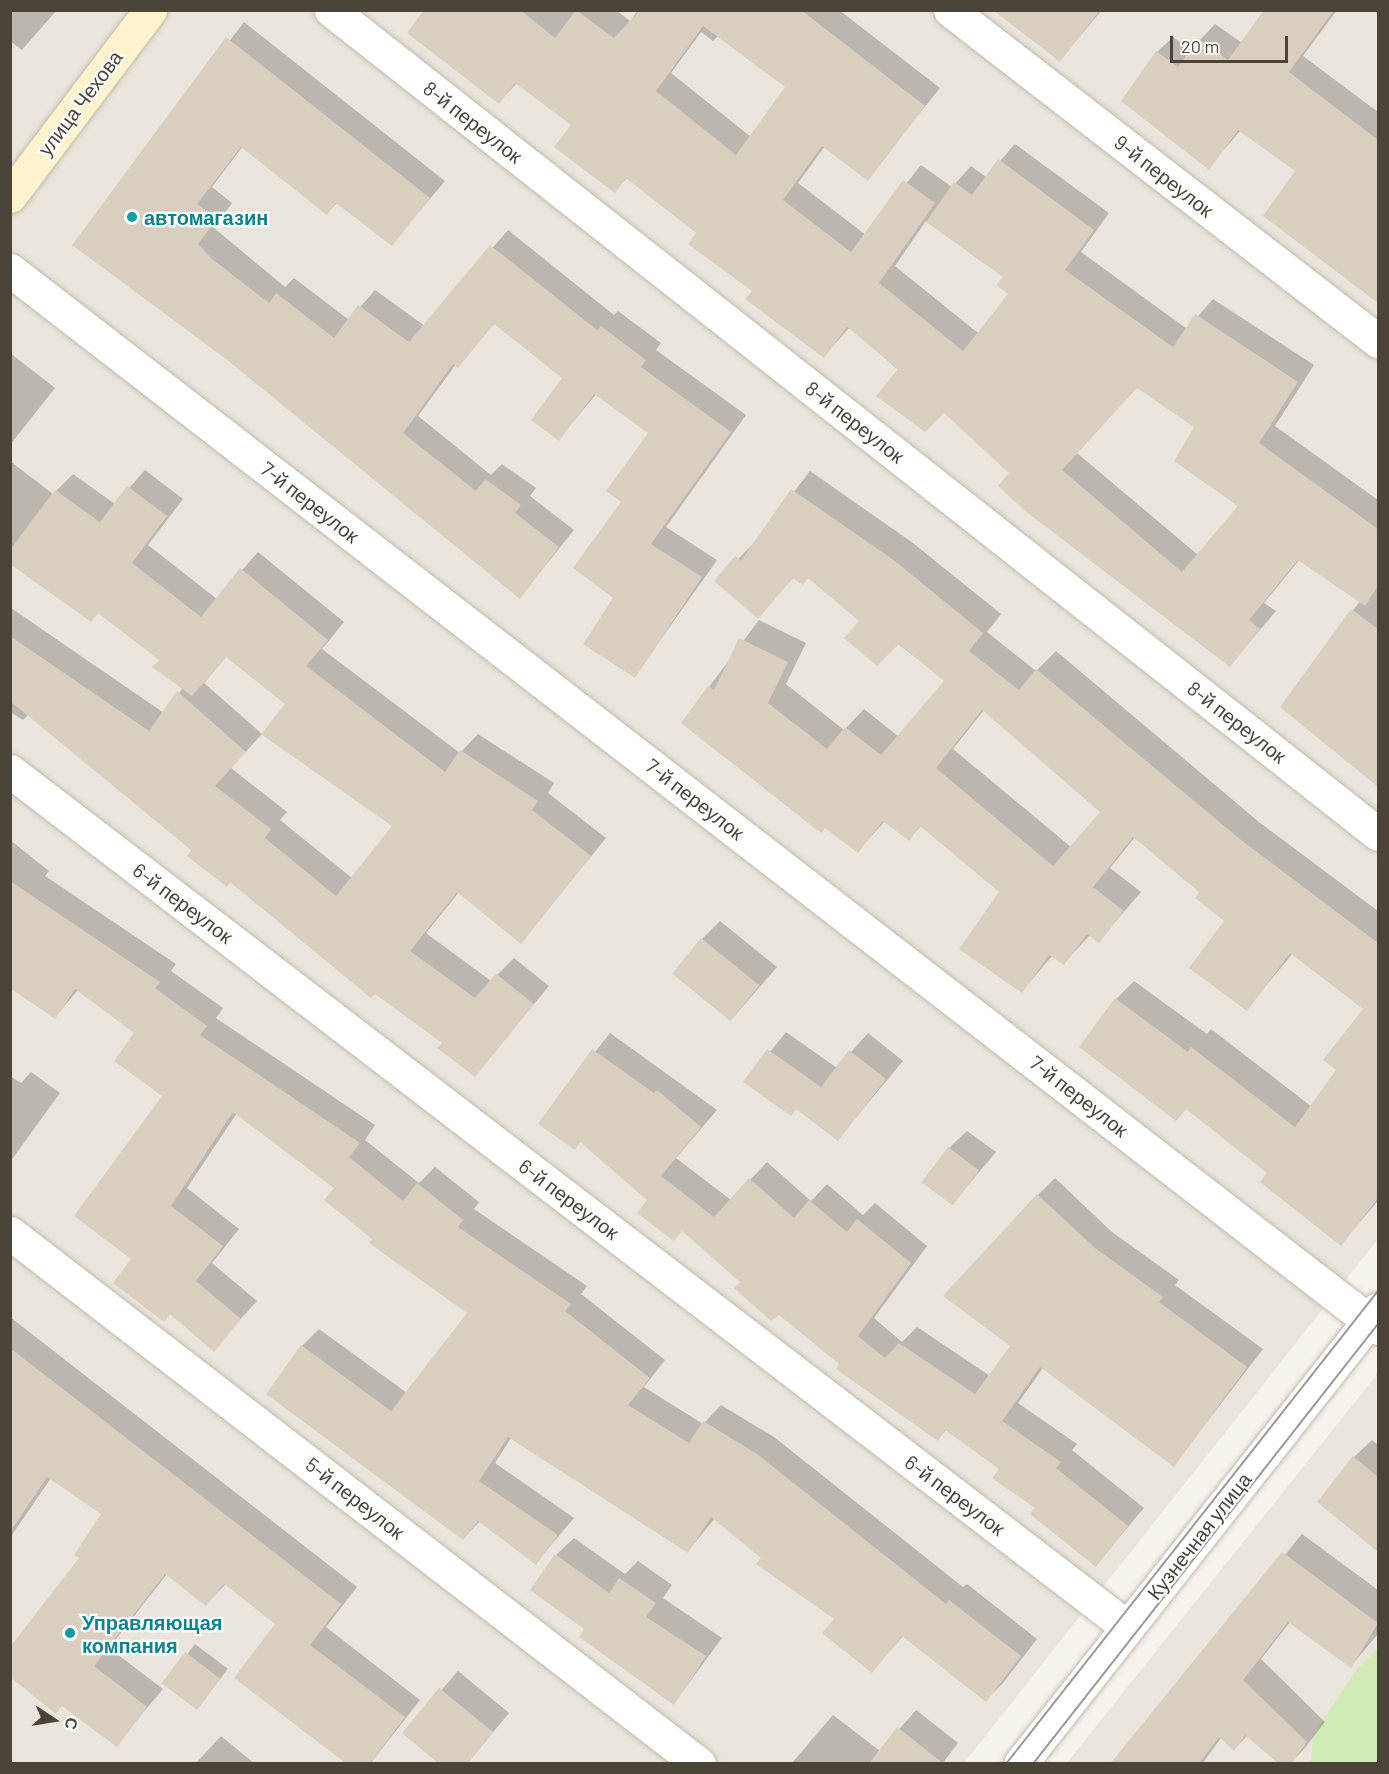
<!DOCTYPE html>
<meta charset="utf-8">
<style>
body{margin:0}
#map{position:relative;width:1389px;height:1774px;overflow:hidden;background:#f6f3ec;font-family:Barlow,sans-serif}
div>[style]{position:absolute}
.residential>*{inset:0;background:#eae5da}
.green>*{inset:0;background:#d2eab5}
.shadow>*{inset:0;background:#0003;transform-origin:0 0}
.building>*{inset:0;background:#d8cfc1;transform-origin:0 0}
.roads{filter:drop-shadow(0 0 2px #c2bbae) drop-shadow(0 0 2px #c2bbae)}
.minor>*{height:33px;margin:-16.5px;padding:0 16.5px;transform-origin:16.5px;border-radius:16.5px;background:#fff}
.secondary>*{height:33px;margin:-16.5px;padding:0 16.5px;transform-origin:16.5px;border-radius:16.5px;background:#fff3cd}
.tram>*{height:1.5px;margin:-0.75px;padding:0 0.75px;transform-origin:0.75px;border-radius:0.75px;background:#9a9a9a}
.dots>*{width:16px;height:16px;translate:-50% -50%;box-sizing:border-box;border:3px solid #fff;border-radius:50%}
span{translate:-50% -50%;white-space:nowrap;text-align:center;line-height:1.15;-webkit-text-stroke:4.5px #fff;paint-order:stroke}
.street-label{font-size:20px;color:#4b4439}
.culture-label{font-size:20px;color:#0d838f;font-weight:700}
.left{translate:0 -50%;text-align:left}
.frame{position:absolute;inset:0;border:12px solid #4b4439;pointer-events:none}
.north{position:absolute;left:24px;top:1690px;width:60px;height:60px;-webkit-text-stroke:4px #fff;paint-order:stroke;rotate:102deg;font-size:16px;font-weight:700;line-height:24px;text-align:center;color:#4b4439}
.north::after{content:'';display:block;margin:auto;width:21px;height:27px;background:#4b4439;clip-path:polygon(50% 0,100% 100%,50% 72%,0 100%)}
.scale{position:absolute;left:1170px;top:36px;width:118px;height:27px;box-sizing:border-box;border:3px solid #4b4439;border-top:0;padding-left:8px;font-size:18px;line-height:21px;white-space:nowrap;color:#4b4439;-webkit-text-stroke:4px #fff;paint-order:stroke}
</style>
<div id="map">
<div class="residential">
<div style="clip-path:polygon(11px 11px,1378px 11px,1378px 1239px,964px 1763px,11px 1764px)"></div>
<div style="clip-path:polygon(1378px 1373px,1378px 1763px,1067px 1763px)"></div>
</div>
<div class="green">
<div style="clip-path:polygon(1378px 1648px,1378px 1763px,1311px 1763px,1313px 1735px,1358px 1668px)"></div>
</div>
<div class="shadow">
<div style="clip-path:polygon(10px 10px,57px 10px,22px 50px,10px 41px)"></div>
<div style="clip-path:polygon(evenodd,426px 10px,616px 10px,630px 21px,638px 10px,839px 10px,940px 88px,867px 179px,825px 146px,798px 183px,866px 235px,921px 165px,952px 187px,971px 166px,986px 177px,1015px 144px,1109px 213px,1081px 252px,1187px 329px,1213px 299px,1314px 365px,1275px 426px,1378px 500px,1378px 785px,1283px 707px,1360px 601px,1300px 559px,1264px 603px,1276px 611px,1230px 665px,850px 327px,824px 356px,698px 233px,628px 177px,615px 191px,573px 124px,517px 83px,499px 102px,426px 10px,701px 32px,713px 41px,718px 36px,787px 87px,751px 137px,671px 73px,701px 32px,426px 10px,926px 221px,1005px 276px,1010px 293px,978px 333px,895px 266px,926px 221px,426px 10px,1137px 387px,1196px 426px,1240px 506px,1198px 555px,1077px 453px,1137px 387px)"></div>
<div style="clip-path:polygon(995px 10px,1102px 10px,1060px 60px)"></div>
<div style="clip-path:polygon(1266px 10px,1337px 10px,1303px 56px,1378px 112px,1378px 299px,1265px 216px,1297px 171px,1241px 130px,1208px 168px,1157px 52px,1173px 37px,1191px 50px,1215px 24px,1242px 43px)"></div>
<div style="clip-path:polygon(244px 22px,445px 181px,392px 244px,338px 202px,327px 213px,243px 146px,212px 187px,232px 203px,214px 228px,285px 287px,294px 278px,349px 320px,375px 290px,425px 326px,508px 230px,614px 315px,618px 311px,661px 343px,656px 350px,746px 415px,666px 527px,717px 560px,635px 676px,615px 598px,623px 502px,650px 433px,596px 394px,559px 439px,564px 377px,495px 323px,456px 364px,418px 416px,491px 475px,502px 464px,536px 488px,530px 496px,574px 530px,520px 597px,186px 325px,74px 244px)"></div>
<div style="clip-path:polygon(10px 353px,55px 388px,10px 445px)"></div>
<div style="clip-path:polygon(evenodd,10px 461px,53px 494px,73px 474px,115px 504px,145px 470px,183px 499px,148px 545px,217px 599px,258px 552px,344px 622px,322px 649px,460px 753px,478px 734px,554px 783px,548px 793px,606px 838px,521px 942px,459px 892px,426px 933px,491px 981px,514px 958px,549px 986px,475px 1075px,444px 1043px,29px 714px,23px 720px,10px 712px,11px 608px,164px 713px,183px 688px,161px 659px,99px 612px,91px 621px,10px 562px,10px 461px,227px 656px,287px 704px,395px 826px,352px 878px,280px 820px,287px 812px,231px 768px,262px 734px,204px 683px,227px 656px)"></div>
<div style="clip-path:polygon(evenodd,810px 471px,913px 543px,1001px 614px,987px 632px,1036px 671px,1056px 651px,1259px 822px,1378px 911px,1378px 1201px,1341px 1244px,1270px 1173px,1187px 1108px,1176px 1119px,1116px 999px,1134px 981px,1207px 1034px,1211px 1029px,1312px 1107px,1338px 1070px,1365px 1009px,1293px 953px,1247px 1009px,1226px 921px,1201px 892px,1135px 837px,1110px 868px,1141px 892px,1099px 941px,1090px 935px,1064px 963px,1053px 955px,1022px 991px,1001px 892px,922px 825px,909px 839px,885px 821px,858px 851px,709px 687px,759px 620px,806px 643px,786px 684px,844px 730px,864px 709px,899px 737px,947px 681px,809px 577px,803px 583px,794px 577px,757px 617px,716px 581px,757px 540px,810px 471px,984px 710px,1102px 812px,1071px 847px,953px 749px,984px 710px)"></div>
<div style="clip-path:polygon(10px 840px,49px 871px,45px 876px,176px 964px,171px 971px,223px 1008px,216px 1018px,375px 1125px,365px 1140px,419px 1183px,435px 1167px,479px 1202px,474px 1209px,587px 1286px,581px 1294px,665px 1360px,644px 1387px,703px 1424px,721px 1405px,774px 1437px,963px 1587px,967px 1584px,1037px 1639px,1003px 1683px,986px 1700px,904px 1635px,872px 1671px,836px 1618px,715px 1518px,688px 1551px,511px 1438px,495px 1463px,574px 1518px,536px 1563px,480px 1521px,463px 1539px,302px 1346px,319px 1329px,407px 1393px,469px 1313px,374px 1239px,336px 1187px,237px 1113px,187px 1188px,239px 1229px,212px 1263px,257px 1301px,214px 1349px,133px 1259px,164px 1095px,136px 1032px,78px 990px,55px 1017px,10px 943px)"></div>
<div style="clip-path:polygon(720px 921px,777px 967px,732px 1019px,702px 939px)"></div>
<div style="clip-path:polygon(786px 1032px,837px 1068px,868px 1033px,903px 1061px,838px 1139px,797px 1108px,791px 1114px,746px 1082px)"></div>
<div style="clip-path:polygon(610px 1033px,717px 1110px,676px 1158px,731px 1200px,767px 1162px,811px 1201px,827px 1184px,863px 1215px,875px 1203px,927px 1246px,874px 1318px,902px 1342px,917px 1327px,990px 1376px,1012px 1345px,1038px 1195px,1055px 1178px,1112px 1232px,1179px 1280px,1175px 1285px,1263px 1349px,1174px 1465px,1043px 1368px,1018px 1403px,1077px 1444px,1072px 1450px,1144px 1508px,1096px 1565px,1001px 1468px,947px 1429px,938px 1439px,742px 1282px,581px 1141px,574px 1148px,540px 1123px)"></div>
<div style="clip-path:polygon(31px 1072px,60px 1093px,10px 1162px,10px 1076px,21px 1083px)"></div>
<div style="clip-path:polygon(967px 1131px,996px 1152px,953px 1203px,949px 1148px)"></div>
<div style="clip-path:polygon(10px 1317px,357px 1587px,326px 1627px,420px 1700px,370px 1764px,277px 1623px,226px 1584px,206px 1604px,167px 1574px,109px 1648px,163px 1689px,116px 1745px,63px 1704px,81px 1558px,103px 1514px,51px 1478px,10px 1538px)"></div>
<div style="clip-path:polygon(1372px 1440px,1378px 1445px,1377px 1549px,1354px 1457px)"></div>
<div style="clip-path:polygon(1302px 1534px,1378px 1590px,1378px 1634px,1351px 1666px,1290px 1622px,1261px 1659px,1325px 1722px,1305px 1748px,1290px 1764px,1248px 1735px,1234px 1749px,1221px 1738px,1202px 1764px,1113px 1764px)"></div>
<div style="clip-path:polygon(574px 1538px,625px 1574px,638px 1561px,672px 1585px,663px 1598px,722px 1638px,674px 1703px,556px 1555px)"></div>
<div style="left:195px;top:1644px;width:41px;height:50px;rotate:37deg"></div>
<div style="clip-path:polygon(458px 1671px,509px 1713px,467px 1764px,404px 1733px)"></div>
<div style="clip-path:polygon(916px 1710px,958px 1743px,942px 1764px,791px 1764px,833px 1715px,880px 1751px)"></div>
<div style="clip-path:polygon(221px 1736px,255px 1764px,195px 1764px)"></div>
</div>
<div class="building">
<div style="clip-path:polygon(evenodd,424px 10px,520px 10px,555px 38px,576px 10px,614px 38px,640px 10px,801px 10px,925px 106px,868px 181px,822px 146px,783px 200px,851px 252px,903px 180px,935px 203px,879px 283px,963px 351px,1008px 294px,996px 285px,1003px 277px,926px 222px,954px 182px,972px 195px,998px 159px,1094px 230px,1065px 270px,1173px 347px,1195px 314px,1298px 382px,1259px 443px,1378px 529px,1378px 586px,1365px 606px,1298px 560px,1249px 620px,1260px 629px,1230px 667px,1025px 511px,998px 486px,1009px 473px,944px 413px,925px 432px,876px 396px,898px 369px,847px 327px,824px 358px,745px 299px,752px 291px,688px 244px,696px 233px,626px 178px,615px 193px,554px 147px,571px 125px,515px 83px,499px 104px,407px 33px,424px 10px,703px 26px,785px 87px,736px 155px,656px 91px,703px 26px,424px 10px,1137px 388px,1194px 427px,1174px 461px,1238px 506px,1182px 572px,1062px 470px,1137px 388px)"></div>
<div style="clip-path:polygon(993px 10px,1100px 10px,1060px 62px)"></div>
<div style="clip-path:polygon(1264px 10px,1334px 10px,1289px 72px,1378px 140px,1378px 303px,1263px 216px,1295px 171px,1238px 130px,1209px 170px,1121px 101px,1156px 51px,1178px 67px,1198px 39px,1228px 60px)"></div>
<div style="clip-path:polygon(226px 37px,430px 198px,392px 246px,336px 203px,327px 215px,241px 147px,197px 204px,217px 219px,198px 244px,212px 259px,269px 303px,276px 293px,334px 338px,358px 305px,409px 342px,490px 245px,597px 330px,601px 326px,646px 360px,641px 367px,731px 432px,651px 544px,702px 577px,635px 678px,583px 644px,613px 598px,573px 568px,621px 502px,606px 491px,648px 433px,594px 394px,559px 441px,531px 420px,562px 378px,494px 324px,458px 368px,453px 364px,403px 433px,476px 491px,485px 479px,521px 505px,515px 513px,559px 547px,520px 599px,226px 359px,72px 245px)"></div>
<div style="clip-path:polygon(127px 486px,167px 516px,132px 563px,201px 617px,240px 568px,328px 640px,306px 666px,445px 772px,460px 750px,538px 801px,532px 810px,591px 856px,521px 944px,457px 892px,410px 951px,475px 998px,496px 974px,534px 1004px,475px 1077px,437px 1048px,442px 1043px,375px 994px,371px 998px,230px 882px,227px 887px,187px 856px,191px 850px,10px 701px,10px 636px,149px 731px,177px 691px,246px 752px,215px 786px,271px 829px,265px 838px,336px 896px,392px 826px,261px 734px,285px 704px,226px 657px,192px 696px,152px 667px,159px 660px,98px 613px,91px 622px,10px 564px,10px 550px,55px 490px,100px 522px)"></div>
<div style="clip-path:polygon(evenodd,791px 489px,895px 561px,983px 633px,969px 651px,1019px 690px,1036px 669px,1241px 840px,1378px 943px,1378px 1198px,1341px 1246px,1260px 1182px,1267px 1173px,1186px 1109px,1176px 1121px,1079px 1047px,1115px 998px,1188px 1052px,1191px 1047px,1295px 1127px,1336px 1070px,1323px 1060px,1363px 1009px,1290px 953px,1247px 1011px,1189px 968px,1224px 921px,1195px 898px,1199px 892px,1133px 837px,1093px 887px,1124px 911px,1099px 943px,1087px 934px,1064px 965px,1049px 955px,1022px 993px,959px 949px,999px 892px,920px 826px,909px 841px,883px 821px,858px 853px,825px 828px,821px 833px,681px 723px,708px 686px,714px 690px,739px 638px,788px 662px,768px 703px,827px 749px,845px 727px,881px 755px,944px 681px,899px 644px,877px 666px,844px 638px,859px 621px,808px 578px,803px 585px,793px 578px,758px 619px,714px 581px,735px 556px,741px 561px,791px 489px,982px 710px,1100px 812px,1053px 866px,936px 768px,982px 710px)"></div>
<div style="clip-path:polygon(1351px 609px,1378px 629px,1378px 787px,1280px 707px)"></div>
<div style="clip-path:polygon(10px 881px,160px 982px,155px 988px,207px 1026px,200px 1035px,360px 1143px,349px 1157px,403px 1201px,417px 1183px,463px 1220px,458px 1227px,571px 1304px,565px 1311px,650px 1378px,628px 1405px,689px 1443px,703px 1421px,757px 1454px,946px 1604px,949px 1600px,1021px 1656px,986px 1702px,902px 1636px,872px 1673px,822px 1633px,834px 1619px,756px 1564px,761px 1558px,711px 1517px,688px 1553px,508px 1437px,479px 1481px,558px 1535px,536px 1565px,478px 1521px,463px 1540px,266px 1394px,301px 1345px,391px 1411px,467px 1313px,369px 1243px,372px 1239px,324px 1200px,334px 1188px,233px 1112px,171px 1206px,223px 1246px,196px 1281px,241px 1319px,214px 1352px,170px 1314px,164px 1322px,113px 1283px,131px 1259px,74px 1216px,162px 1096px,114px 1061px,134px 1033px,75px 989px,55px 1019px,10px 988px)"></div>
<div style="left:701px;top:938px;width:75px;height:46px;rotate:39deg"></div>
<div style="clip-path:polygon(592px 1049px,654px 1093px,657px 1090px,701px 1127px,661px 1176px,714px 1217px,749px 1178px,794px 1218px,809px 1200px,847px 1232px,857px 1219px,911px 1263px,858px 1336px,885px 1358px,899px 1343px,975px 1394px,1010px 1346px,943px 1296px,1037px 1194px,1095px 1248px,1163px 1297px,1159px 1302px,1247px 1367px,1174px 1467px,1040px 1367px,1002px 1421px,1061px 1462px,1056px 1468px,1128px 1526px,1096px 1567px,1030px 1514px,1035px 1508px,992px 1478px,999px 1469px,945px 1430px,938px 1441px,836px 1369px,839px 1364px,779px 1315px,771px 1321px,734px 1288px,740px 1282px,682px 1231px,674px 1241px,637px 1213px,647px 1200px,618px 1175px,580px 1142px,575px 1150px,538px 1124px)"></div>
<div style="clip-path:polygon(767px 1049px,821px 1087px,849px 1050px,886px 1079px,838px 1141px,796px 1109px,791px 1116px,743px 1082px)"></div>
<div style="left:948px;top:1147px;width:39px;height:44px;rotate:37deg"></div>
<div style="clip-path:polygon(10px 1348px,341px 1604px,310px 1645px,405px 1717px,370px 1764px,347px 1764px,234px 1678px,275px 1624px,224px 1584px,206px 1606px,165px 1574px,94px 1666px,147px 1707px,117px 1747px,62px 1706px,56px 1714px,10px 1677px,10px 1647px,79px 1558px,74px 1555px,101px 1514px,47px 1477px,10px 1532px)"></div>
<div style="clip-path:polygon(1353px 1456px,1378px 1477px,1378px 1552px,1317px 1502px)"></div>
<div style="clip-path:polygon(1282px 1552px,1378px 1623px,1351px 1668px,1288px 1622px,1243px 1680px,1307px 1742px,1291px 1764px,1279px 1764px,1245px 1735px,1234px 1751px,1219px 1737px,1199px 1764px,1110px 1764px)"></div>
<div style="clip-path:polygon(555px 1554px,609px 1593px,619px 1578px,656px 1603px,646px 1617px,706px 1656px,674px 1705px,579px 1637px,584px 1629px,530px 1590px)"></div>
<div style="left:185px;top:1652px;width:44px;height:39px;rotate:37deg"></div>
<div style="clip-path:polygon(439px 1688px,493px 1732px,467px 1764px,439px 1764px,402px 1733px)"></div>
<div style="clip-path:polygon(897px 1727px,944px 1764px,869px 1764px)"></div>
</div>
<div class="roads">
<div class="minor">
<div style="left:331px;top:10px;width:1332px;rotate:38.2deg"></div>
<div style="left:950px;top:10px;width:541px;rotate:37.72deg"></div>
<div style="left:10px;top:270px;width:1729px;rotate:37.72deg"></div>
<div style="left:10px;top:771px;width:1407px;rotate:37.46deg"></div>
<div style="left:10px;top:1233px;width:870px;rotate:37.62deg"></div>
<div style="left:1020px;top:1764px;width:579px;rotate:-51.8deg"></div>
</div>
<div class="secondary">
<div style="left:10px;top:196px;width:233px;rotate:-53deg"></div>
</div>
</div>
<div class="tram">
<div style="left:1006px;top:1764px;width:602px;rotate:-51.82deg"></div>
<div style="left:1033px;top:1764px;width:559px;rotate:-51.9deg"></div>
</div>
<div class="dots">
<div style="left:132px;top:217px;background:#0f9aa8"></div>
<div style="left:70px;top:1633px;background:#0f9aa8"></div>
</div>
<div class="street-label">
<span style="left:80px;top:103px;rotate:-53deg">улица Чехова</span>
<span style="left:473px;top:122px;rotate:38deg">8-й переулок</span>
<span style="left:1164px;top:176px;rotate:38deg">9-й переулок</span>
<span style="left:855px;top:422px;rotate:38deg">8-й переулок</span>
<span style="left:310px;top:502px;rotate:38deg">7-й переулок</span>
<span style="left:1237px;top:722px;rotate:38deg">8-й переулок</span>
<span style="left:695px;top:799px;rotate:38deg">7-й переулок</span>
<span style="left:183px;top:903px;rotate:37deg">6-й переулок</span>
<span style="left:1079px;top:1096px;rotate:38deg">7-й переулок</span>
<span style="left:569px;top:1199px;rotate:37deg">6-й переулок</span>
<span style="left:955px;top:1495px;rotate:37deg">6-й переулок</span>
<span style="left:355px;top:1498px;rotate:38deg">5-й переулок</span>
<span style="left:1199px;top:1536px;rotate:-52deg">Кузнечная улица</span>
</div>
<div class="culture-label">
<span class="left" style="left:144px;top:217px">автомагазин</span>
<span class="left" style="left:82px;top:1634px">Управляющая<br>компания</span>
</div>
<div class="frame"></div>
<div class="north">С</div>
<div class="scale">20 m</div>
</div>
